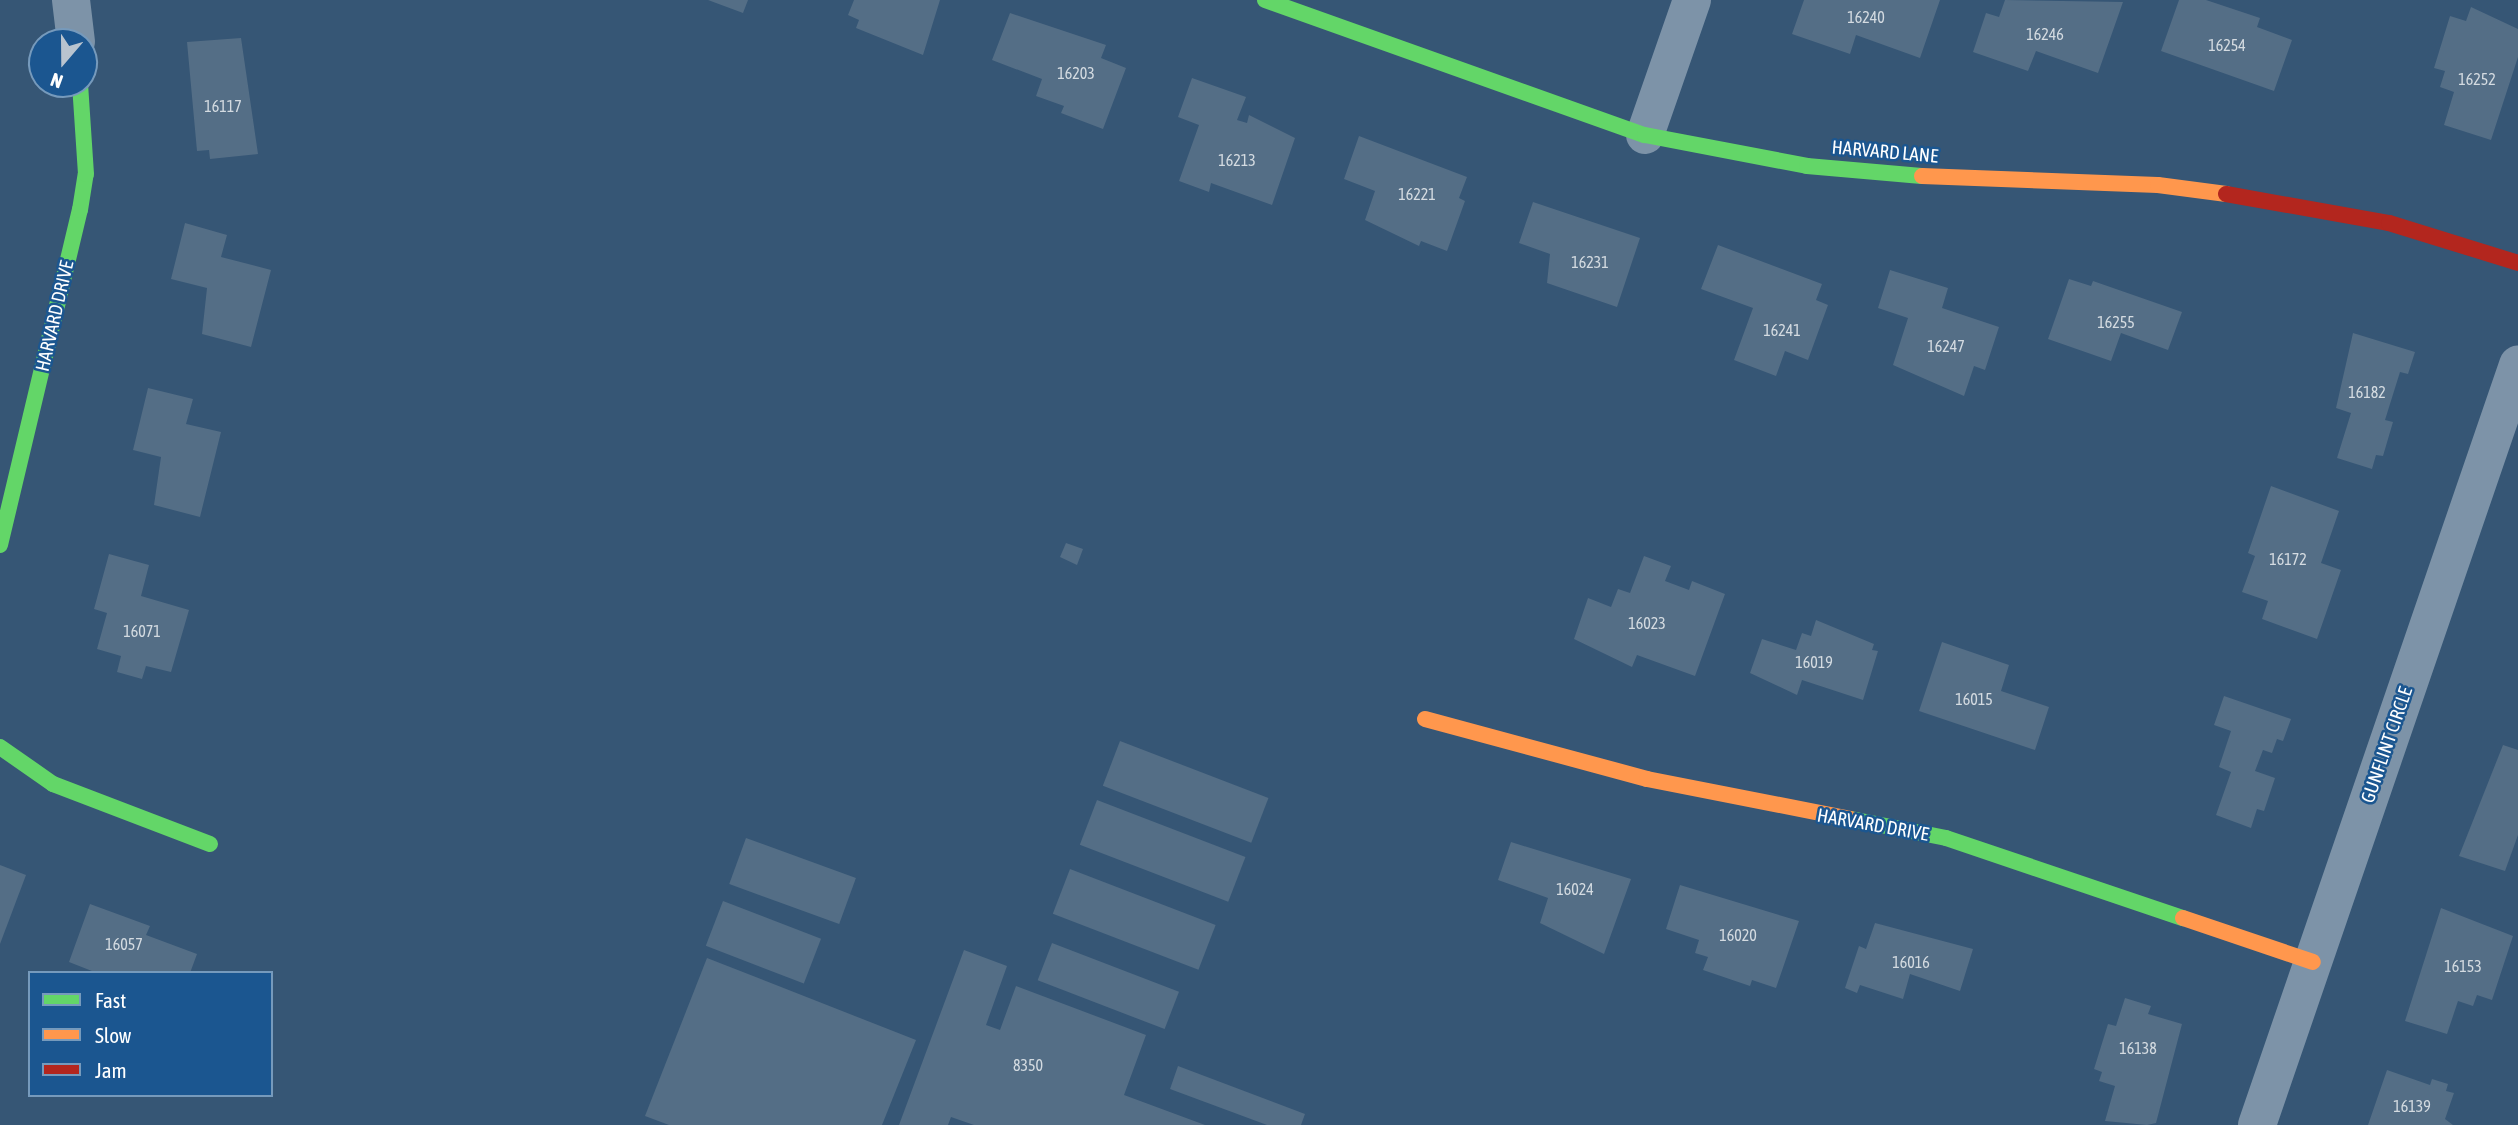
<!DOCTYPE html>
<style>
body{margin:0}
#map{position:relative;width:2518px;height:1125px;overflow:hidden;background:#365675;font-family:"Asap Condensed",sans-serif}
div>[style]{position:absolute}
.building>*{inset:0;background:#546e86;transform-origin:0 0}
.street>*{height:38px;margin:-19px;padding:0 19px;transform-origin:19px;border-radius:19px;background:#7d93a8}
.fast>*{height:16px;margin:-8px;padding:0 8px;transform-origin:8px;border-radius:8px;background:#63d668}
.slow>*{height:16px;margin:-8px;padding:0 8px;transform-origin:8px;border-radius:8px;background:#ff974d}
.jam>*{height:16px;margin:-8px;padding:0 8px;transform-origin:8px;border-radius:8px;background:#b3261e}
span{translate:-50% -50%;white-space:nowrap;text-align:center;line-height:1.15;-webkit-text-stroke:5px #1b5690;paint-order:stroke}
.number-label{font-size:16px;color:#d4dbe1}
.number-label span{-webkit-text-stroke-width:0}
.street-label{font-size:19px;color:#fff}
.legend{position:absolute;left:28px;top:971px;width:245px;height:126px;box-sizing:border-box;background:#1b5690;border:2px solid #769abc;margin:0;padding:9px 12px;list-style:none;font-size:21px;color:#fff}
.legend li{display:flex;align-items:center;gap:14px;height:35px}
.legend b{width:35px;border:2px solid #769abc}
.north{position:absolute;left:28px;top:28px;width:70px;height:70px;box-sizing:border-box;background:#1b5690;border:2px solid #769abc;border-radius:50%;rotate:200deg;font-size:19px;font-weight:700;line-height:28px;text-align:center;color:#fff}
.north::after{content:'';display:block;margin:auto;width:24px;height:32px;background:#b9c4cf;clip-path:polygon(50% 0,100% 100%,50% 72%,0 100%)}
</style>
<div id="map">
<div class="building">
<div style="clip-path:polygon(708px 0,748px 0,743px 13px)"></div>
<div style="clip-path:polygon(854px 0,940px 0,923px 55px,856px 28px,859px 20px,848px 15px)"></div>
<div style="clip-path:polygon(1804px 0,1940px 0,1920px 58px,1856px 35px,1850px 54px,1792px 34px)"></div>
<div style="clip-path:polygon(2005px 0,2123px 2px,2098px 73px,2036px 51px,2028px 71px,1973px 52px,1986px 13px,1999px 17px)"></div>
<div style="clip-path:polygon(2179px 0,2206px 0,2260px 18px,2257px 27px,2292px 40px,2274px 91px,2161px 51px)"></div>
<div style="clip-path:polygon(2471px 7px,2518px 29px,2518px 57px,2491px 140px,2444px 125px,2454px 92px,2440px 87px,2445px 71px,2434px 68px,2450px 16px,2466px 21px)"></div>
<div style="clip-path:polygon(1010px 13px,1106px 45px,1101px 58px,1126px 68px,1103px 129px,1061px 113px,1064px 106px,1036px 96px,1042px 79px,992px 60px)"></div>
<div style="clip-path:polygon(241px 38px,258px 154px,210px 159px,209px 150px,197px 151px,187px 42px)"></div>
<div style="clip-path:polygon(1192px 78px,1246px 97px,1237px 120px,1247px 123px,1249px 115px,1295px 138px,1272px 205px,1211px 183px,1209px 192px,1179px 181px,1199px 125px,1178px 117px)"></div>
<div style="clip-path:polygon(1359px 136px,1467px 177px,1459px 198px,1465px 201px,1447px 251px,1421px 241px,1419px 246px,1365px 220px,1375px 191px,1344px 179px)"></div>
<div style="clip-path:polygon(1533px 202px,1640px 238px,1617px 307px,1547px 283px,1550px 254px,1519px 243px)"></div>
<div style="clip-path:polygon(185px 223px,227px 235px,221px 257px,271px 270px,251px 347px,202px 334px,207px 288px,171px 279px)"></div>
<div style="clip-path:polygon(1718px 245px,1822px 284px,1816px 300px,1828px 305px,1808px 360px,1785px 351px,1776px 376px,1734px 360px,1753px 308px,1701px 289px)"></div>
<div style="clip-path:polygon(1890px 270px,1948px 288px,1942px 308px,1999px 327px,1985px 370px,1974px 366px,1964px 396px,1893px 365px,1908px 318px,1878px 308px)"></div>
<div style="clip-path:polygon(2069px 279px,2091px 286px,2093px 281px,2182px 312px,2168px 350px,2121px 333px,2111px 361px,2048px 339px)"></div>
<div style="clip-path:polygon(2353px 333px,2415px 352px,2408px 374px,2400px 372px,2385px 420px,2393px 422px,2383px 456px,2376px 455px,2372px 469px,2337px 458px,2351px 413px,2336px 408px)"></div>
<div style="clip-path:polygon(148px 388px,193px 399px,186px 424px,221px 432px,200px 517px,154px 505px,161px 457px,133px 450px)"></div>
<div style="clip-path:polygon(2271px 486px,2339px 511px,2321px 563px,2341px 570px,2317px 639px,2262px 619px,2268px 601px,2242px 592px,2255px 556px,2248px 553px)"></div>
<div style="clip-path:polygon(1066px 543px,1083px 549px,1077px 565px,1060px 557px)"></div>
<div style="clip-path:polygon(109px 554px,149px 565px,141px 596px,189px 610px,171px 672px,146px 666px,142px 679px,117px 672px,121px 656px,97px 649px,107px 613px,94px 609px)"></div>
<div style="clip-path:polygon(1644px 556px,1671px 566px,1665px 581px,1689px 590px,1692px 581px,1725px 594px,1695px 676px,1637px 655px,1632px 667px,1574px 639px,1588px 598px,1611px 607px,1618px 589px,1630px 593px)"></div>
<div style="clip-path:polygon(1816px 620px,1874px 644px,1872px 650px,1878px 651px,1863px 700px,1802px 680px,1797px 695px,1750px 673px,1762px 639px,1796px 650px,1802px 633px,1811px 636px)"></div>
<div style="clip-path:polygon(1942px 642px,2009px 665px,2001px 691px,2049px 707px,2035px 750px,1919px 711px)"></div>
<div style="clip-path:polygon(2224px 696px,2291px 719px,2283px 741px,2277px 739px,2272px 753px,2263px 750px,2255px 771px,2275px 778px,2264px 811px,2257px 809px,2251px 828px,2216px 815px,2231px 772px,2219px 767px,2231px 731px,2214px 725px)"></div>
<div style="left:1120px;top:741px;width:159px;height:48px;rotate:21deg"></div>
<div style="clip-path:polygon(2503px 745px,2518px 750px,2518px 835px,2505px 871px,2459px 856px)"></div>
<div style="left:1097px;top:800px;width:159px;height:48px;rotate:21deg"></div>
<div style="left:746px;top:838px;width:117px;height:49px;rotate:20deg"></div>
<div style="clip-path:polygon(1511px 842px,1631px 879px,1604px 954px,1540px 923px,1548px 898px,1498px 880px)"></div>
<div style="clip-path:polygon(0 865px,26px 875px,0 944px)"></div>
<div style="left:1070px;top:869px;width:156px;height:48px;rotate:21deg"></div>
<div style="clip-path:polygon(1680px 885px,1799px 921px,1776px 988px,1752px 980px,1750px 986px,1703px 970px,1708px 957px,1695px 953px,1699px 940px,1666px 929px)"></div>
<div style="left:723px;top:901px;width:105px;height:48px;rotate:21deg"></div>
<div style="clip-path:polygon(90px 904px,150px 926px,146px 935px,197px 954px,190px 973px,97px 973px,69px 962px)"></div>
<div style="clip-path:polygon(2441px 908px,2513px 936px,2492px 1000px,2477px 995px,2473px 1006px,2458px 1001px,2447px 1034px,2405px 1021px)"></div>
<div style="clip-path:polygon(1875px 923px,1973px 949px,1960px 991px,1910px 974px,1903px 999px,1860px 985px,1857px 993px,1845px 988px,1859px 946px,1866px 949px)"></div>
<div style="left:1052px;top:943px;width:136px;height:40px;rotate:21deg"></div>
<div style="clip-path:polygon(964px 950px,1007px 966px,986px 1025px,1000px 1030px,1016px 986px,1146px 1035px,1124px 1095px,1205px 1125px,974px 1125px,951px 1117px,948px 1125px,899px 1125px)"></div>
<div style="clip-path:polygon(707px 958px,916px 1040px,882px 1125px,669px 1125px,645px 1116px)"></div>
<div style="clip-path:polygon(2125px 998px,2151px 1006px,2148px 1014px,2182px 1024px,2156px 1123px,2147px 1125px,2105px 1121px,2115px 1086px,2099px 1081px,2102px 1072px,2094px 1069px,2108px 1024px,2116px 1026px)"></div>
<div style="clip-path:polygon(1178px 1066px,1305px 1114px,1301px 1125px,1267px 1125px,1170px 1089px)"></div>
<div style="clip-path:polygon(2387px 1070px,2430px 1085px,2432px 1079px,2448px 1084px,2446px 1091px,2454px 1093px,2445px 1119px,2453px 1125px,2368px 1125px)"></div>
</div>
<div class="street">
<div style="left:71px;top:0;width:42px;rotate:83.2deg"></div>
<div style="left:1645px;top:135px;width:143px;rotate:-70.8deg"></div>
<div style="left:2257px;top:1125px;width:804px;rotate:-71.05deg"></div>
</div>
<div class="fast">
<div style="left:1265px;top:0;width:403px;rotate:19.6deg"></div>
<div style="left:1645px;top:135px;width:165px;rotate:10.8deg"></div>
<div style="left:1807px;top:166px;width:115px;rotate:5deg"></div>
<div style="left:0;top:545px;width:344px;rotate:-76.6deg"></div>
<div style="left:80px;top:210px;width:36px;rotate:-81deg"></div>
<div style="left:86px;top:174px;width:90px;rotate:-93.8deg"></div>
<div style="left:0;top:747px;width:65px;rotate:34.9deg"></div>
<div style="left:53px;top:784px;width:168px;rotate:20.9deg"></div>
<div style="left:1851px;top:819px;width:97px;rotate:11.3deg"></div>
<div style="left:1946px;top:838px;width:250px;rotate:18.7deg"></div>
</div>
<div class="slow">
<div style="left:1922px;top:176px;width:236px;rotate:2.2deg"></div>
<div style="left:2158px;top:185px;width:69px;rotate:7.5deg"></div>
<div style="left:1425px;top:719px;width:230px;rotate:15.1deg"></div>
<div style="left:1647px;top:779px;width:208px;rotate:11.1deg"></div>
<div style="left:2183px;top:918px;width:137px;rotate:18.7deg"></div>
</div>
<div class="jam">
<div style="left:2226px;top:194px;width:166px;rotate:10.1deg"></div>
<div style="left:2389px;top:223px;width:135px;rotate:17.2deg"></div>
</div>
<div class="number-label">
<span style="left:1866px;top:17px">16240</span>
<span style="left:2045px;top:34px">16246</span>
<span style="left:2227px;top:45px">16254</span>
<span style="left:1076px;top:73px">16203</span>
<span style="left:2477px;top:79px">16252</span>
<span style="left:223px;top:106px">16117</span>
<span style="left:1237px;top:160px">16213</span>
<span style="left:1417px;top:194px">16221</span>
<span style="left:1590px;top:262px">16231</span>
<span style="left:2116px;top:322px">16255</span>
<span style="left:1782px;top:330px">16241</span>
<span style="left:1946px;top:346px">16247</span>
<span style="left:2367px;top:392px">16182</span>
<span style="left:2288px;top:559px">16172</span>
<span style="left:1647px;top:623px">16023</span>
<span style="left:142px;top:631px">16071</span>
<span style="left:1814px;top:662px">16019</span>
<span style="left:1974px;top:699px">16015</span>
<span style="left:1575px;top:889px">16024</span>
<span style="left:1738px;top:935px">16020</span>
<span style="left:124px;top:944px">16057</span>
<span style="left:1911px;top:962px">16016</span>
<span style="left:2463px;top:966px">16153</span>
<span style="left:2138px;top:1048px">16138</span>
<span style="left:1028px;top:1065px">8350</span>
<span style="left:2412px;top:1106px">16139</span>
</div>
<div class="street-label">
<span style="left:1885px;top:152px;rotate:5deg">HARVARD LANE</span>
<span style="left:55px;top:316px;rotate:-77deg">HARVARD DRIVE</span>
<span style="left:2387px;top:745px;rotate:-71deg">GUNFLINT CIRCLE</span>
<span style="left:1873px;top:825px;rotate:10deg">HARVARD DRIVE</span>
</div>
<ul class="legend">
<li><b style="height:9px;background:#63d668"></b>Fast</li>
<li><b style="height:9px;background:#ff974d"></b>Slow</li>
<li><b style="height:9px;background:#b3261e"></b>Jam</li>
</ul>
<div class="north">N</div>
</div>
